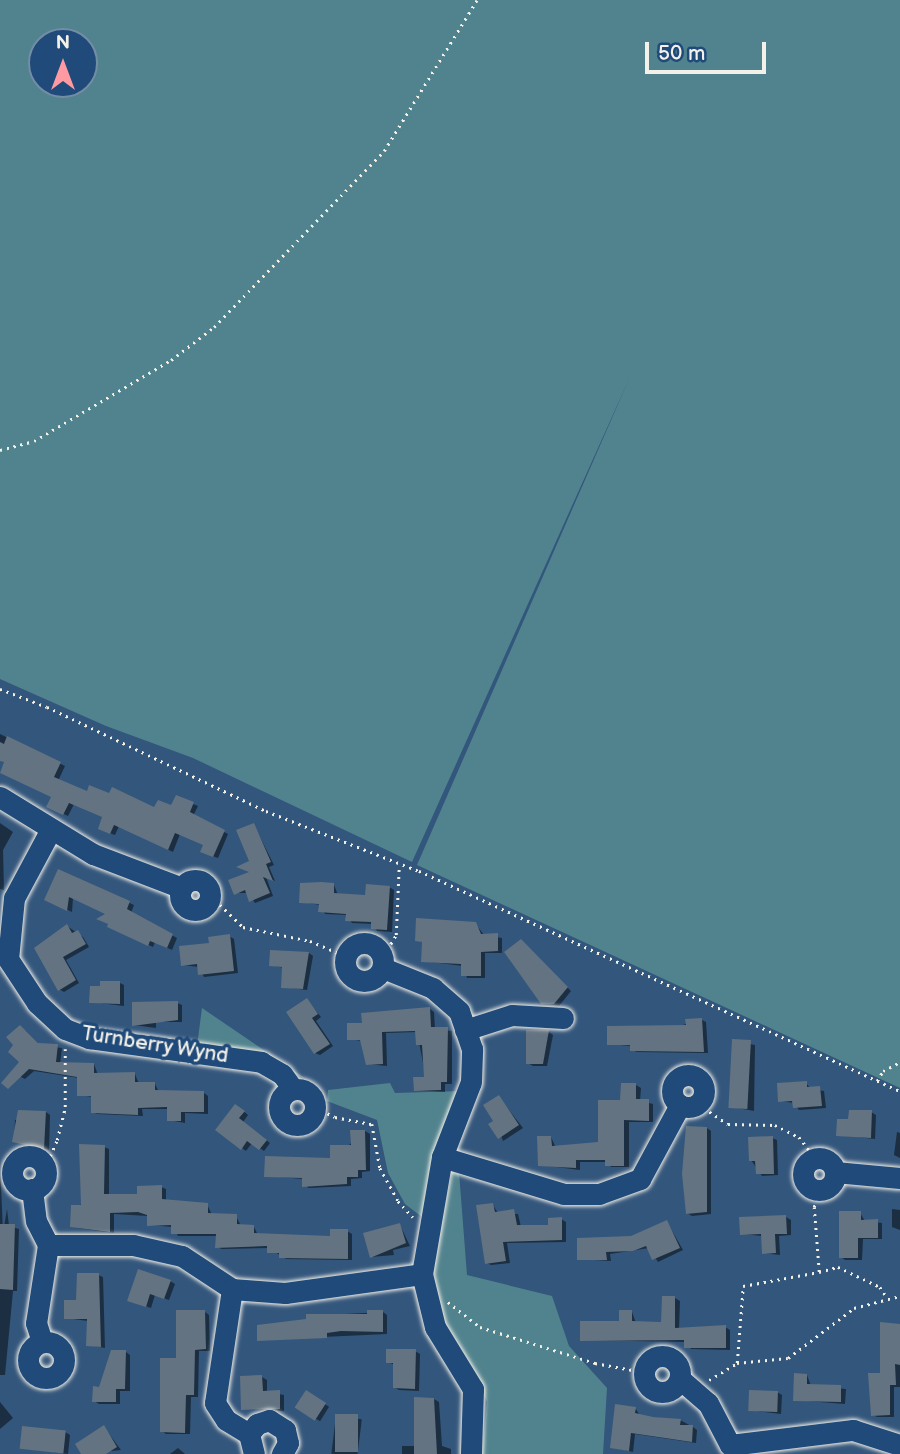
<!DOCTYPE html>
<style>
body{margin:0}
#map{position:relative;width:900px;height:1454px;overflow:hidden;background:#33567c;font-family:"Balsamiq Sans",sans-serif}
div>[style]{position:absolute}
.green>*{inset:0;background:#51838e}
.shadow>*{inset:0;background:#0007;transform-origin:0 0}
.building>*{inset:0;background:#637382;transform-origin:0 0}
.path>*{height:2.5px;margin-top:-1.25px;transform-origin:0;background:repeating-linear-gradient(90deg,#f4f1e8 0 2px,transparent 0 7px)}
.roads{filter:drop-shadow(0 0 2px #f4f1e8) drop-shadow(0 0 2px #f4f1e8)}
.minor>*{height:21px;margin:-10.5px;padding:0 10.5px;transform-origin:10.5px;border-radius:10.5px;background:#1f4a7a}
.minor>.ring{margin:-10.5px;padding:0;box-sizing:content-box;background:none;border:21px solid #1f4a7a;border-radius:50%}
span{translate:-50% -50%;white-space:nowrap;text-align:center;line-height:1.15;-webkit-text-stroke:7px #1f4a7a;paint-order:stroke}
.street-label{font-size:21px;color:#f4f1e8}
.north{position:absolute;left:28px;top:28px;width:70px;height:70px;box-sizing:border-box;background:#1f4a7a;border:2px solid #748da6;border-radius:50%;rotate:0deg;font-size:19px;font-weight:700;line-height:28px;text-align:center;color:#f4f1e8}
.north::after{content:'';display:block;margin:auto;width:24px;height:32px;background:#ff9aa2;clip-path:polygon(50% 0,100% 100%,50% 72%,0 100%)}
.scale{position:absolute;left:645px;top:42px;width:121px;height:32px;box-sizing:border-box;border:4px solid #f4f1e8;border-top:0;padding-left:9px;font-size:21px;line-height:24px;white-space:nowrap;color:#f4f1e8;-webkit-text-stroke:5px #1f4a7a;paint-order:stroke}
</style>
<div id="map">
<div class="green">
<div style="clip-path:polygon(evenodd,0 0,900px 0,900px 1088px,417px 865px,629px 379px,412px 862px,193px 758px,106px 726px,0 679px,0 0,42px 42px,84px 42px,84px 84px,42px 84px,42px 42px)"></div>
<div style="clip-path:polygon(202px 1008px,306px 1079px,256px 1056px,197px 1046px)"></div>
<div style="clip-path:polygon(390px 1083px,395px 1093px,461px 1091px,422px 1217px,405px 1204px,388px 1173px,377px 1120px,327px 1101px,328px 1090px)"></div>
<div style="clip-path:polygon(459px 1172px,467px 1275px,552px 1296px,569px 1346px,607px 1388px,603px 1454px,482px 1454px,487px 1402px,474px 1371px,440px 1317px,433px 1264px,452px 1173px)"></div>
</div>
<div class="shadow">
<div style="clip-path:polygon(0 734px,65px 766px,58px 781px,87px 793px,155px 809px,193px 804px,198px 806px,193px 816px,228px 834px,218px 858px,207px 854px,205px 845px,180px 834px,173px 852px,119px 826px,115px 835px,104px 831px,104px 817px,74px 804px,68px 816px,53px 809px,53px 797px,0 759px)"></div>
<div style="clip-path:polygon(0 823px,13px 832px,3px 850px,4px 890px,0 889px)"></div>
<div style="clip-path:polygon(254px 825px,274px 865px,269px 867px,275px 881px,266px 877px,273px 896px,255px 903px,248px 893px,236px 893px,252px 872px)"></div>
<div style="clip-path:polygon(59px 871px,134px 905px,131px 913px,177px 938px,172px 950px,155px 942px,153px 947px,114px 929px,108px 914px,73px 898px,72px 912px,51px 902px)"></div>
<div style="clip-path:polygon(334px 885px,338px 895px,367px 897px,389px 887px,394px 890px,392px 932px,377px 931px,373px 924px,352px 923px,347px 915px,325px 914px,321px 905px,301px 902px)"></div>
<div style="clip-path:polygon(475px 923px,484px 935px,502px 938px,502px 953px,485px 953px,485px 978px,467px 978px,463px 966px,423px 961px,424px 943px,417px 940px)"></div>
<div style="clip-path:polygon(67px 926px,83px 937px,89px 947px,66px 960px,79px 983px,64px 992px,59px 989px)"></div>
<div style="clip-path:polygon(229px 936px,234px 939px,238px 973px,204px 977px,199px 967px,183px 965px)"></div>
<div style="clip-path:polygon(522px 941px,571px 991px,559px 1006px,542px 1002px)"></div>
<div style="clip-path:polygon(309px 953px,313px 956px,307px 990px,283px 987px,284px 968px,271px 965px)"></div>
<div style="clip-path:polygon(120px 983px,124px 985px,124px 1006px,91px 1002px)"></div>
<div style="clip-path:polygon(307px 1000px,321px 1017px,316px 1021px,333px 1046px,320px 1055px,315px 1053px)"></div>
<div style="clip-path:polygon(177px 1003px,182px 1005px,182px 1022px,156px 1022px,156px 1028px,134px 1025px)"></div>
<div style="clip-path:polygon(430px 1009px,434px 1012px,435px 1029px,452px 1031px,452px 1084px,445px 1084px,445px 1092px,415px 1090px,426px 1078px,417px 1032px,386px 1033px,387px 1066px,367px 1064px,362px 1041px,349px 1039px,363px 1025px)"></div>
<div style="clip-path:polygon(702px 1020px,706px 1022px,708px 1053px,636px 1052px,631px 1046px,609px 1044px)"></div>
<div style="clip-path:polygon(25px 1030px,40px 1045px,62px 1048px,60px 1064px,94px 1064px,98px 1075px,135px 1074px,139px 1084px,155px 1084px,159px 1092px,204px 1093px,208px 1096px,208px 1114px,185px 1113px,185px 1123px,169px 1120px,169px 1109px,142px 1109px,143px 1116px,97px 1114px,92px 1112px,93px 1097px,79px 1095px,79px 1078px,34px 1071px,25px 1079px,21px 1077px)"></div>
<div style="clip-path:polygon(549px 1032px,553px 1035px,547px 1066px,533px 1066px,528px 1063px)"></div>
<div style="clip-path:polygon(733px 1041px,755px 1045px,754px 1111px,733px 1107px)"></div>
<div style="clip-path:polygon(806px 1083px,811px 1089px,824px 1091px,826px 1108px,799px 1110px,794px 1103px,780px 1101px)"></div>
<div style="clip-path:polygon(636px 1085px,641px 1088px,640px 1101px,653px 1104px,653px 1122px,629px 1122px,629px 1167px,611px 1167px,607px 1162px,580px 1162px,580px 1170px,540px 1165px,551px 1137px,556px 1148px,600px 1144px)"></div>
<div style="clip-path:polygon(499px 1097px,523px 1128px,503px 1141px,496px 1121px)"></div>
<div style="clip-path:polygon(240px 1108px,248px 1115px,243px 1122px,270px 1143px,264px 1151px,252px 1143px,246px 1151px,217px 1130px)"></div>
<div style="clip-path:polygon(46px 1112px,50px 1115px,49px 1150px,14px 1141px,15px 1120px)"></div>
<div style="clip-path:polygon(871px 1112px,876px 1115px,875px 1139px,838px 1135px,850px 1121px)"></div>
<div style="clip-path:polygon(707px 1128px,711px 1131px,711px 1214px,692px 1216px,687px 1213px)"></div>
<div style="clip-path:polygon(365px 1131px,370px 1134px,370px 1171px,362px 1172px,362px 1178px,351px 1179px,351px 1186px,308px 1188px,304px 1179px,266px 1176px,332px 1160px)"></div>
<div style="clip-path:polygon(897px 1132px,900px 1133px,900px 1158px,894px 1155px)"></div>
<div style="clip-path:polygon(772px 1138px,777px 1140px,778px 1175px,762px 1176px,751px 1160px)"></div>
<div style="clip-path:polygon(104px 1147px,109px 1149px,109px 1196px,139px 1195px,161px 1187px,166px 1189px,166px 1201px,207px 1204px,212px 1215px,236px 1216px,241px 1226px,254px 1227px,258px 1235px,331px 1238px,347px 1231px,352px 1234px,352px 1260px,286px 1259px,269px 1248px,222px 1249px,217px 1247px,218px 1236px,178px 1236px,173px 1227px,149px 1225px,148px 1216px,114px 1214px,114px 1233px,77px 1228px,72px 1226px)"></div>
<div style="clip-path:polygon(0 1161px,3px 1233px,7px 1209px,9px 1226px,19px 1229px,17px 1291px,13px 1291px,5px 1375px,0 1375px)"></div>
<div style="clip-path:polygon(493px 1205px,498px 1213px,518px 1214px,521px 1227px,550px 1226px,561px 1219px,566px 1222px,566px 1242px,507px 1243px,510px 1263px,491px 1265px,487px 1263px)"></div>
<div style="clip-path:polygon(892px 1209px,900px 1210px,900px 1230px,892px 1227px)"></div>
<div style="clip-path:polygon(860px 1213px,865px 1221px,882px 1223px,882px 1239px,863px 1239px,862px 1260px,845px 1260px,841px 1257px)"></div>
<div style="clip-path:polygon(786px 1217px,791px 1220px,791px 1235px,779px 1236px,780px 1255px,763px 1253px,762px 1236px,742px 1234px)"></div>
<div style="clip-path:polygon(667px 1222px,683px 1250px,658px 1262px,649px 1248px,610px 1254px,611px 1261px,579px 1259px)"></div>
<div style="clip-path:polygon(400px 1225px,410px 1246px,393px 1250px,394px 1255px,371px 1257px)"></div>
<div style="clip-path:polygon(98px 1275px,103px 1277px,105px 1348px,88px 1345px,88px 1321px,66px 1318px)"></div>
<div style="clip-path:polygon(170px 1281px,175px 1284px,169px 1300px,155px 1295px,151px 1308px,134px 1302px)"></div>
<div style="clip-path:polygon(675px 1298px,680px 1301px,679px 1329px,725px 1327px,730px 1330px,730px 1350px,691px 1349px,686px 1342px,582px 1340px,621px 1323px,632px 1312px,636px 1323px,663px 1323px)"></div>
<div style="clip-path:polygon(205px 1312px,209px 1315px,210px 1351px,199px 1351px,198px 1397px,191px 1397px,190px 1434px,166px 1434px,162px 1431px,178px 1360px)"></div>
<div style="clip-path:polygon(383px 1312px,387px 1315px,387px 1334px,258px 1340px,308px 1320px,308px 1316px)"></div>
<div style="clip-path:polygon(900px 1326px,900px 1387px,894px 1387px,894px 1417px,877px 1417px,873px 1415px)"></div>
<div style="clip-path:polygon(415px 1351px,420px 1354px,419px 1391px,399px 1390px,394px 1387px,395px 1365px,388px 1362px)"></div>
<div style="clip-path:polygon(126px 1352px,130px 1355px,130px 1391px,120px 1391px,120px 1404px,99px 1404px,94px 1401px,100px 1389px)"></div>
<div style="clip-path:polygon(807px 1375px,811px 1386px,846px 1389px,845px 1404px,795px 1400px)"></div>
<div style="clip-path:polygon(262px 1377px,267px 1380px,267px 1392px,284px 1395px,284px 1411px,242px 1409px)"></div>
<div style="clip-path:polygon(777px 1392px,782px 1395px,781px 1414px,749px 1410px)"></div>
<div style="left:307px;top:1393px;width:26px;height:17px;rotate:32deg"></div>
<div style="clip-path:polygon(434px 1399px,439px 1402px,442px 1446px,451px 1449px,451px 1454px,402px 1454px,402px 1446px,415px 1446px)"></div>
<div style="clip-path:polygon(0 1402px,13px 1418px,0 1429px)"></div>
<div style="clip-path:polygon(636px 1409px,640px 1416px,680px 1420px,693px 1427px,697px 1430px,696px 1443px,635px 1434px,633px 1452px,612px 1447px)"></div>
<div style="left:336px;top:1416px;width:26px;height:38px;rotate:7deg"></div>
<div style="clip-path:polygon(104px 1427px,121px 1450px,83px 1454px)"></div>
<div style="clip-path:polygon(65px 1432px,70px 1435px,68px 1454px,22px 1448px)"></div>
<div style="clip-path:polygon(178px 1448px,185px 1454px,170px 1454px)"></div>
</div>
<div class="building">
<div style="clip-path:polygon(7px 736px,61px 762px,54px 777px,87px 791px,89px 785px,109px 793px,112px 787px,154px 807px,158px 800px,171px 805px,176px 795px,194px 802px,190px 812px,225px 830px,213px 857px,200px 852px,203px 845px,175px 833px,168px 850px,114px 825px,110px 834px,98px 829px,102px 817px,69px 803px,63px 815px,46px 807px,51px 797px,0 773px,4px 762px,0 761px,0 742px,4px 744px)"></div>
<div style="clip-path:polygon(254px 823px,271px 862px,266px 864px,273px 881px,263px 877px,270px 893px,249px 902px,245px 890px,234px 895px,228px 880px,249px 872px,236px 867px,249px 861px,236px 830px)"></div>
<div style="clip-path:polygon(58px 869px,130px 901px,127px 909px,173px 934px,167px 948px,150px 941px,148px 946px,107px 927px,108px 924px,96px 919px,105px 914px,69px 897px,67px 911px,44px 900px)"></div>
<div style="clip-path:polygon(321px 882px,334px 883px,334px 893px,365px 895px,366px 884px,390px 886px,387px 930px,371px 929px,371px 922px,345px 921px,346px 914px,318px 912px,319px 904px,299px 903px,300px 883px)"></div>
<div style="clip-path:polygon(416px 918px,476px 922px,481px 934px,498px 933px,498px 951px,481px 952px,481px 976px,461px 976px,461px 964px,421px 962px,422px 942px,415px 941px)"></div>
<div style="clip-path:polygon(67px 924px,72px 933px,78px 930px,86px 944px,63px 957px,76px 980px,58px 991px,34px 948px)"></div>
<div style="clip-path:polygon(230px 934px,234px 971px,198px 975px,197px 964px,181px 966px,179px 946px,209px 943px,208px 937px)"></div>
<div style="clip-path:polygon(521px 939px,568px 987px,554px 1004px,541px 1004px,504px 952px)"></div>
<div style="clip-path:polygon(270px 950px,309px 952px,303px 989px,281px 988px,282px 967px,269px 966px)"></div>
<div style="clip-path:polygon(100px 981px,120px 981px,120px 1004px,89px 1003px,90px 986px,100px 986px)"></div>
<div style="clip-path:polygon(307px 998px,318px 1014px,312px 1018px,330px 1044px,314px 1054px,286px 1012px)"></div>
<div style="clip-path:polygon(178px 1001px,178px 1020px,132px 1026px,132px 1002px)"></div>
<div style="clip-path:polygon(430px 1007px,431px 1027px,448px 1027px,447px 1082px,441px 1082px,441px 1090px,414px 1091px,413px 1077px,424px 1077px,422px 1045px,416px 1045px,415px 1031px,382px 1032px,383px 1064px,366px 1065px,360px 1040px,347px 1040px,347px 1023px,362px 1023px,361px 1013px)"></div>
<div style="clip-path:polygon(702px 1018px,704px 1052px,630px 1051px,630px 1045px,607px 1045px,607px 1026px,686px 1025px,685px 1019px)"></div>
<div style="clip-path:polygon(20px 1025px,38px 1043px,58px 1044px,56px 1062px,94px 1063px,94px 1073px,135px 1072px,135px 1082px,155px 1082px,155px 1090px,204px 1091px,204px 1112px,181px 1112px,181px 1121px,167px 1121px,167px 1107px,138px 1108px,138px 1115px,91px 1113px,91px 1096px,77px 1096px,77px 1077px,29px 1069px,8px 1089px,1px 1083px,19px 1062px,8px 1052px,13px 1045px,6px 1037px)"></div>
<div style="clip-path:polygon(526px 1030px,549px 1030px,543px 1064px,526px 1064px)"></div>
<div style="left:732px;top:1039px;width:19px;height:69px;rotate:3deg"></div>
<div style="clip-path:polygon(807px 1081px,807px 1087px,820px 1086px,822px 1106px,793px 1108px,792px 1101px,778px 1102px,777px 1083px)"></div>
<div style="clip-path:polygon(621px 1083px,636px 1083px,636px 1099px,649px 1099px,649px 1121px,624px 1120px,624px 1166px,605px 1166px,605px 1160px,576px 1160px,576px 1168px,538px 1166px,537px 1136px,551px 1136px,552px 1146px,598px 1142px,598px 1100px,620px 1100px)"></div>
<div style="clip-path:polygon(499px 1095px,519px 1125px,498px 1139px,488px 1124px,493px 1121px,483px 1105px)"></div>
<div style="clip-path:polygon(235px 1104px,245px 1111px,239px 1118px,267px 1140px,259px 1150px,247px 1141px,241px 1150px,215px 1130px)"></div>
<div style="clip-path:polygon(18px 1110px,46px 1111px,44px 1149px,12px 1142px)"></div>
<div style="clip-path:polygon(849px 1110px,872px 1110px,871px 1138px,836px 1136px,837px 1119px,848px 1119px)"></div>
<div style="clip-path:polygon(686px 1126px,707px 1127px,707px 1212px,686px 1214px,682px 1174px)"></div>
<div style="clip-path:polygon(350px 1130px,365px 1130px,366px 1170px,358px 1170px,358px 1177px,347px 1177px,347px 1184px,302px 1187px,302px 1178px,264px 1177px,265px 1156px,330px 1158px,330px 1145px,351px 1145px)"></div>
<div style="clip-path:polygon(773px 1136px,774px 1174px,756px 1174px,755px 1161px,749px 1161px,748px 1137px)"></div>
<div style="clip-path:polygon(79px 1144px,105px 1145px,104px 1194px,137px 1194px,137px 1186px,162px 1185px,162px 1199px,208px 1203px,208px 1213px,237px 1214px,237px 1224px,254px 1225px,254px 1233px,330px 1236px,330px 1229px,348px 1229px,348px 1259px,279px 1258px,279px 1253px,267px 1253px,267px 1246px,215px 1248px,216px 1234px,171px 1234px,171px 1225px,147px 1226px,147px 1215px,138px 1212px,110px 1213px,110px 1232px,70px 1227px,71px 1205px,81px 1205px)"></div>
<div style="clip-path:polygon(493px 1203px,495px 1212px,514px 1209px,517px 1225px,548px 1225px,548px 1218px,562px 1217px,562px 1240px,503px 1242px,506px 1261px,485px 1264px,476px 1205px)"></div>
<div style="clip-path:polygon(839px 1211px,861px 1211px,861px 1220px,878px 1219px,878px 1238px,858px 1238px,858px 1258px,839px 1258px)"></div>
<div style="clip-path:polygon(786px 1215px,787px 1234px,775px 1234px,776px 1253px,762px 1254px,761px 1234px,740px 1235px,739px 1217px)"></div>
<div style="clip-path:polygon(667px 1220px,680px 1248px,652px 1260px,646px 1246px,633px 1251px,606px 1252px,607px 1260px,577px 1260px,577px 1238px,631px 1236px)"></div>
<div style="clip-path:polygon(400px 1223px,406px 1243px,370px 1258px,363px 1233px)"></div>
<div style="clip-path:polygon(0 1224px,15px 1224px,13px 1290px,0 1289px)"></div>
<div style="clip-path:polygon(138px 1269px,171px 1280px,164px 1299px,150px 1294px,146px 1307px,127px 1301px)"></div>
<div style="clip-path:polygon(77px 1273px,99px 1273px,101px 1347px,86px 1346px,87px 1319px,64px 1319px,64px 1300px,76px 1300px)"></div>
<div style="clip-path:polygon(662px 1296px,675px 1296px,675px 1328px,726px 1325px,726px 1348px,684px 1348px,684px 1340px,580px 1341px,580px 1321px,619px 1321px,619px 1310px,632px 1310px,632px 1321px,661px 1322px)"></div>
<div style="clip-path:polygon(176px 1310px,205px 1310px,206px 1349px,195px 1350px,194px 1395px,186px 1395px,185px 1433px,160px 1432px,160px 1358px,176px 1358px)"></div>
<div style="clip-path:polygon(367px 1310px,383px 1310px,383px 1332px,341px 1331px,327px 1333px,327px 1338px,257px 1341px,257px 1325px,306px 1319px,306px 1314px,367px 1314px)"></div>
<div style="clip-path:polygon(880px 1322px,900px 1324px,900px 1365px,895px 1364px,896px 1385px,890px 1385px,890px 1415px,871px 1416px,868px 1373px,880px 1373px)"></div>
<div style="clip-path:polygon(386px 1349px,416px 1349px,415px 1389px,393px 1388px,393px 1363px,386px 1363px)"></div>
<div style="clip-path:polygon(111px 1350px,126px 1350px,125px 1389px,116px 1389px,116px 1402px,92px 1402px,93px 1386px,99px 1387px)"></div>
<div style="clip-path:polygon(794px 1373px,807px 1374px,807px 1384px,841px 1385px,841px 1402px,793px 1401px)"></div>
<div style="clip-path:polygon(262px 1375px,263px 1391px,280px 1390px,280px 1409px,241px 1410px,240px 1376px)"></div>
<div style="left:306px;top:1390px;width:24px;height:21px;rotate:33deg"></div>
<div style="left:749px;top:1390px;width:29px;height:21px;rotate:2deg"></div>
<div style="clip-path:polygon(414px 1397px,434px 1398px,437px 1454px,414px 1454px)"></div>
<div style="clip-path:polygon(615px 1404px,636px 1407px,635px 1413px,653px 1417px,681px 1419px,680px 1425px,693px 1425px,692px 1442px,631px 1433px,629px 1451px,610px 1448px)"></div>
<div style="left:335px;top:1414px;width:23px;height:38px"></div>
<div style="clip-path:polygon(104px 1425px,117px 1447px,106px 1454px,81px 1454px,75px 1444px)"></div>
<div style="left:22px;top:1426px;width:44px;height:23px;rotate:6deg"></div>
</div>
<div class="path">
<div style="left:0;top:450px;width:35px;rotate:-15deg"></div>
<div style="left:34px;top:441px;width:159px;rotate:-30.6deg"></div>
<div style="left:171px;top:360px;width:54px;rotate:-37.5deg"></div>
<div style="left:214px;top:327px;width:245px;rotate:-46deg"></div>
<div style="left:384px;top:151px;width:177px;rotate:-58.4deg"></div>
<div style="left:0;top:689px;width:50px;rotate:21deg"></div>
<div style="left:47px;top:707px;width:242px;rotate:25.4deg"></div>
<div style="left:266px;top:811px;width:164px;rotate:21.4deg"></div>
<div style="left:419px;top:871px;width:529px;rotate:24.58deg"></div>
<div style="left:210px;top:895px;width:46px;rotate:44.1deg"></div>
<div style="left:243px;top:927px;width:68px;rotate:11.8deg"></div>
<div style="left:310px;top:941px;width:39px;rotate:23deg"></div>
<div style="left:387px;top:950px;width:17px;rotate:-59deg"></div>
<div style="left:396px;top:935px;width:70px;rotate:-87.5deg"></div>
<div style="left:877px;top:1081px;width:12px;rotate:-59deg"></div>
<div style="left:883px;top:1071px;width:19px;rotate:-28deg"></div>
<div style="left:698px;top:1104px;width:36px;rotate:34deg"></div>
<div style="left:728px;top:1124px;width:47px;rotate:1.2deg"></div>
<div style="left:775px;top:1125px;width:27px;rotate:27deg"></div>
<div style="left:799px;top:1137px;width:28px;rotate:52deg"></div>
<div style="left:315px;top:1107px;width:22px;rotate:27deg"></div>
<div style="left:335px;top:1117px;width:38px;rotate:11deg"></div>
<div style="left:372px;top:1124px;width:45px;rotate:79.7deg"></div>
<div style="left:380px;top:1168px;width:38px;rotate:61deg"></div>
<div style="left:398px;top:1201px;width:22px;rotate:47deg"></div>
<div style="left:42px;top:1161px;width:9px;rotate:-32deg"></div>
<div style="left:50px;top:1156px;width:17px;rotate:-66deg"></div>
<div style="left:57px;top:1140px;width:34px;rotate:-76deg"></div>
<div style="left:65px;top:1107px;width:58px;rotate:-90deg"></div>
<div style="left:819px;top:1272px;width:20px;rotate:-15deg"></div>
<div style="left:838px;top:1267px;width:47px;rotate:25.5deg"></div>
<div style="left:880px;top:1287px;width:11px;rotate:56deg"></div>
<div style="left:448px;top:1302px;width:41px;rotate:38deg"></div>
<div style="left:480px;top:1327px;width:121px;rotate:17.4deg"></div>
<div style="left:595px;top:1363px;width:49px;rotate:10.6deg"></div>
<div style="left:737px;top:1363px;width:77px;rotate:-85.5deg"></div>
<div style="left:743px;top:1286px;width:77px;rotate:-10.4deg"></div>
<div style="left:819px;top:1272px;width:65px;rotate:-94.4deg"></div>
<div style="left:814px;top:1207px;width:18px;rotate:-71deg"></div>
<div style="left:709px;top:1380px;width:33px;rotate:-31deg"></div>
<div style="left:737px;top:1363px;width:51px;rotate:-5.6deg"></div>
<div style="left:788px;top:1358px;width:83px;rotate:-37.1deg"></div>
<div style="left:854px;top:1308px;width:48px;rotate:-14.6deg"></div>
</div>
<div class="roads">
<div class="minor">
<div style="left:0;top:797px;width:109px;rotate:31.5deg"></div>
<div style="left:93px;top:854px;width:95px;rotate:20.9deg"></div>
<div style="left:50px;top:831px;width:76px;rotate:118.2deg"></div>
<div style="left:14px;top:898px;width:61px;rotate:95.6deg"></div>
<div style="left:8px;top:959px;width:53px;rotate:56.6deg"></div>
<div style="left:37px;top:1003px;width:38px;rotate:43deg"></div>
<div style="left:65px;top:1029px;width:26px;rotate:21deg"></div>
<div style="left:89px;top:1038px;width:174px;rotate:7.9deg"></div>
<div style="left:261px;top:1062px;width:24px;rotate:30deg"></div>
<div style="left:282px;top:1074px;width:19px;rotate:54deg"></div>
<div class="ring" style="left:180px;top:880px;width:9px;height:9px"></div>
<div class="ring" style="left:345px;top:943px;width:17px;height:17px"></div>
<div style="left:465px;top:1030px;width:49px;rotate:-17.7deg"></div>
<div style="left:512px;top:1015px;width:51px;rotate:3.4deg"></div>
<div class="ring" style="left:672px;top:1075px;width:11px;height:11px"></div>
<div class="ring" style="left:279px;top:1089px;width:15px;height:15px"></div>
<div class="ring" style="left:12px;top:1156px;width:13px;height:13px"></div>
<div style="left:442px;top:1157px;width:127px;rotate:16.9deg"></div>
<div style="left:564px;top:1194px;width:35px"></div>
<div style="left:599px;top:1194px;width:44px;rotate:-20.1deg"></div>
<div style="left:640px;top:1179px;width:84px;rotate:-61.6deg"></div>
<div class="ring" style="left:803px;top:1158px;width:11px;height:11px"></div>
<div style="left:835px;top:1172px;width:65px;rotate:5.3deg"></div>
<div style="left:32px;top:1189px;width:32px;rotate:83deg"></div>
<div style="left:36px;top:1221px;width:27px;rotate:63deg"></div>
<div style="left:48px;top:1245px;width:79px;rotate:98.7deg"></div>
<div style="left:36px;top:1323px;width:20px;rotate:72deg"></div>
<div style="left:48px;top:1245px;width:85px"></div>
<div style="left:133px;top:1245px;width:50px;rotate:12.7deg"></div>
<div style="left:182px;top:1256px;width:60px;rotate:33.4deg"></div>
<div style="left:232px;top:1289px;width:53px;rotate:4.3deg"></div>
<div style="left:285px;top:1293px;width:138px;rotate:-7.9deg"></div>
<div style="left:422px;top:1274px;width:119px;rotate:-80.3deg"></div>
<div style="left:442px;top:1157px;width:80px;rotate:-68.9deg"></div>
<div style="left:471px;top:1082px;width:33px;rotate:-88deg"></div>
<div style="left:472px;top:1049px;width:40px;rotate:-108.9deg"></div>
<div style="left:459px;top:1011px;width:35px;rotate:-139deg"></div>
<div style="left:433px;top:988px;width:54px;rotate:-158.2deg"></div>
<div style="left:422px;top:1274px;width:55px;rotate:76.2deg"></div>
<div style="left:435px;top:1327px;width:73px;rotate:58.5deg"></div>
<div style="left:473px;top:1389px;width:65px;rotate:91.8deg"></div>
<div style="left:232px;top:1289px;width:115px;rotate:98.5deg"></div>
<div style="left:215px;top:1403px;width:20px;rotate:57deg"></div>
<div style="left:226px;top:1420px;width:27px;rotate:31deg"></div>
<div class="ring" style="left:28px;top:1342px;width:15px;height:15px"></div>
<div class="ring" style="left:644px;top:1356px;width:15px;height:15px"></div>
<div style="left:680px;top:1379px;width:37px;rotate:41deg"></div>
<div style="left:708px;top:1403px;width:47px;rotate:62.4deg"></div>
<div style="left:730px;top:1445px;width:124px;rotate:-7deg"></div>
<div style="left:853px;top:1430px;width:49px;rotate:17.7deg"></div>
<div style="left:254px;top:1454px;width:21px;rotate:-104deg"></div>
<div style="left:249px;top:1434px;width:13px;rotate:-51deg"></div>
<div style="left:257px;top:1424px;width:13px;rotate:-18deg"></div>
<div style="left:269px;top:1420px;width:19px;rotate:32deg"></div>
<div style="left:285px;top:1430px;width:13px;rotate:77deg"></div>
<div style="left:288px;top:1443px;width:13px;rotate:119deg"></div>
</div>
</div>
<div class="street-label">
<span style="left:155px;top:1045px;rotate:9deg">Turnberry Wynd</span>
</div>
<div class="north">N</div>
<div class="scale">50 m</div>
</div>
